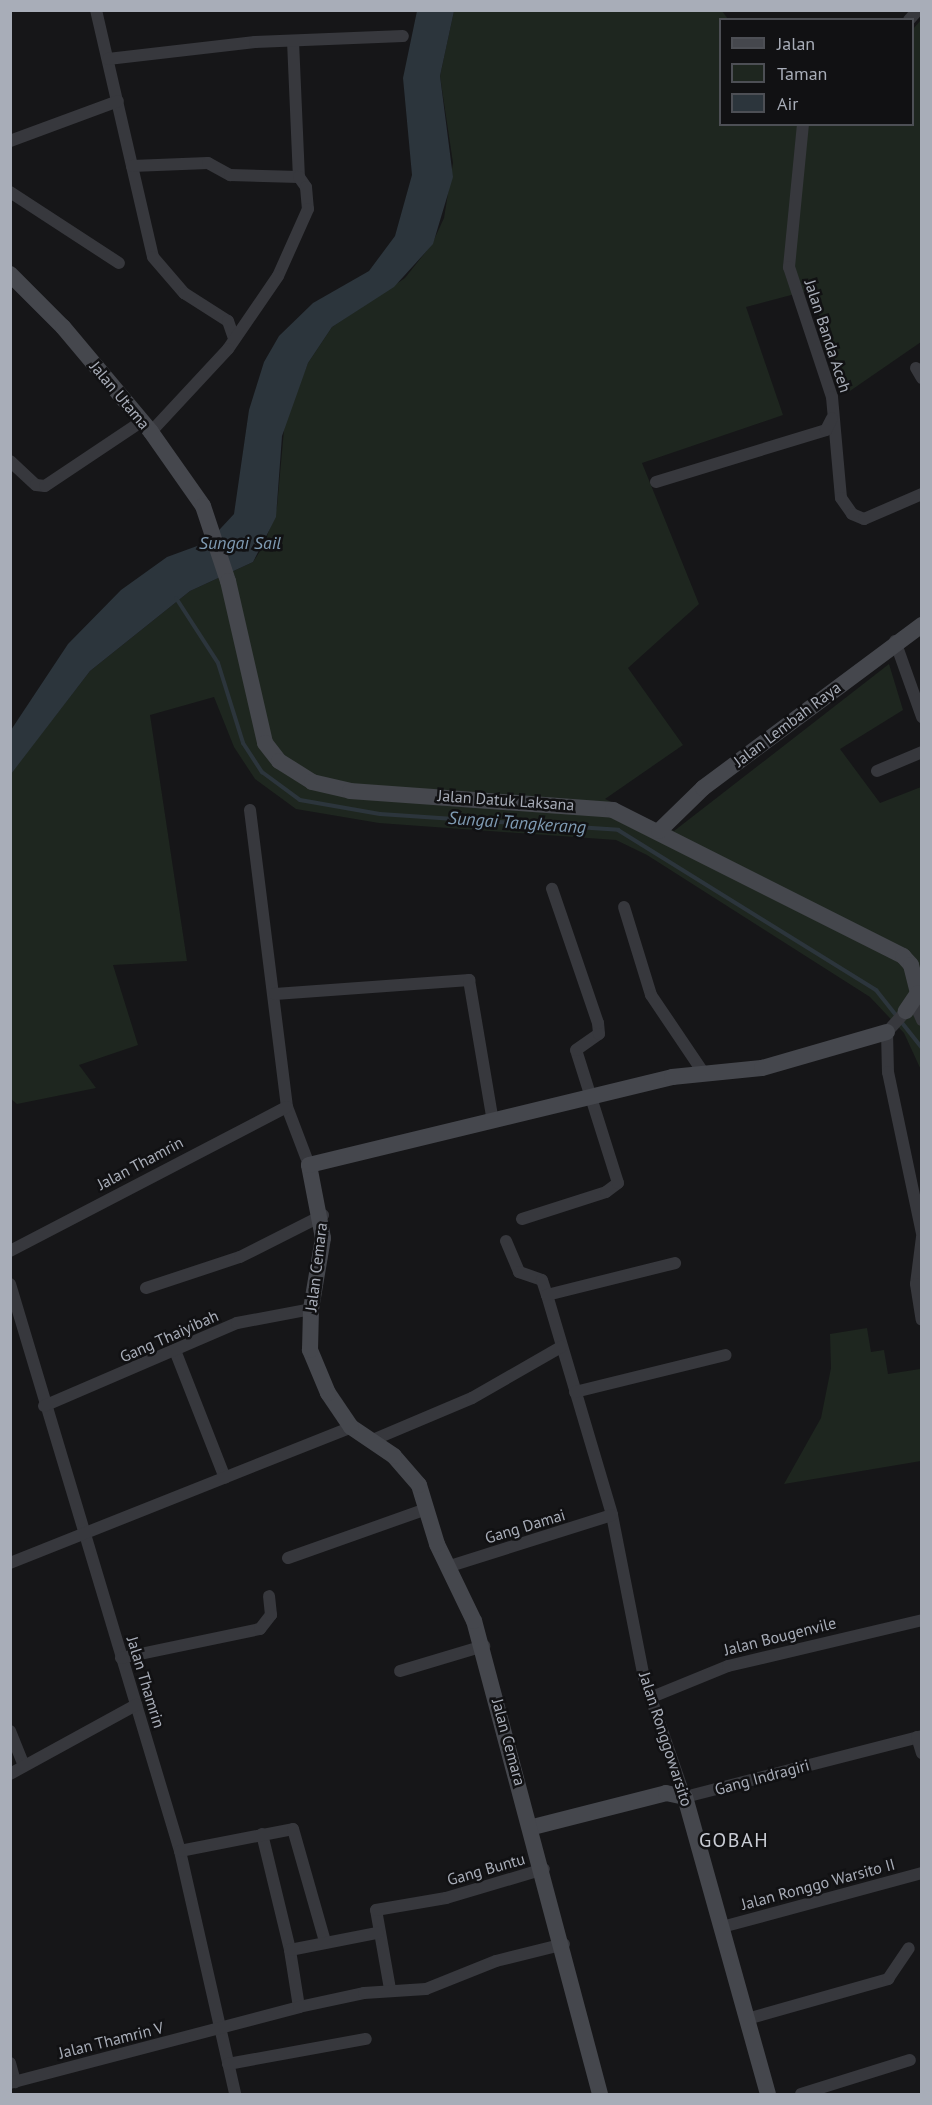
<!DOCTYPE html>
<style>
body{margin:0}
#map{position:relative;width:932px;height:2105px;overflow:hidden;background:#161618;font-family:"PT Sans",sans-serif}
div>[style]{position:absolute}
.green>*{inset:0;background:#1e261f}
.water>*{inset:0;background:#2c353c}
.stream>*{height:4px;margin:-2px;padding:0 2px;transform-origin:2px;border-radius:2px;background:#2c353c}
.street>*{height:12px;margin:-6px;padding:0 6px;transform-origin:6px;border-radius:6px;background:#37383d}
.secondary>*{height:16px;margin:-8px;padding:0 8px;transform-origin:8px;border-radius:8px;background:#45474d}
span{translate:-50% -50%;white-space:nowrap;text-align:center;line-height:1.15;-webkit-text-stroke:5px #111113;paint-order:stroke}
.street-label{font-size:16px;color:#a8adb8}
.water-label{font-size:18px;color:#7f9bb3;font-style:italic}
.quarter-label{font-size:20px;color:#c9ccd4;letter-spacing:1.5px}
.frame{position:absolute;inset:0;border:12px solid #a8adb8;pointer-events:none}
.legend{position:absolute;left:719px;top:18px;width:195px;height:108px;box-sizing:border-box;background:#111113;border:2px solid #4d4f55;margin:0;padding:8px 10px;list-style:none;font-size:18px;color:#a8adb8}
.legend li{display:flex;align-items:center;gap:12px;height:30px}
.legend b{width:30px;border:2px solid #4d4f55}
</style>
<div id="map">
<div class="green">
<div style="clip-path:polygon(454px 11px,722px 11px,728px 19px,720px 20px,720px 124px,912px 124px,913px 29px,921px 20px,921px 342px,847px 393px,810px 290px,746px 307px,783px 415px,642px 463px,699px 604px,628px 668px,683px 745px,605px 799px,674px 831px,889px 664px,903px 710px,840px 749px,880px 803px,921px 787px,921px 1070px,904px 1033px,870px 997px,647px 855px,616px 840px,379px 823px,296px 809px,255px 779px,234px 747px,214px 697px,150px 715px,187px 961px,113px 965px,138px 1045px,79px 1065px,96px 1088px,17px 1104px,10px 1098px,10px 774px,90px 671px,190px 591px,253px 562px,264px 545px,277px 507px,285px 419px,308px 363px,332px 327px,405px 278px,432px 244px,444px 218px,453px 163px,440px 76px)"></div>
<div style="clip-path:polygon(867px 1328px,871px 1352px,884px 1350px,888px 1374px,920px 1369px,921px 1461px,784px 1484px,821px 1418px,831px 1368px,830px 1334px)"></div>
</div>
<div class="water">
<div style="clip-path:polygon(417px 11px,454px 11px,440px 76px,453px 177px,433px 244px,394px 287px,332px 327px,308px 363px,282px 436px,276px 517px,253px 562px,190px 591px,90px 671px,11px 774px,11px 730px,68px 644px,121px 590px,167px 557px,208px 542px,234px 514px,249px 410px,264px 362px,279px 336px,313px 303px,369px 271px,395px 236px,412px 175px,403px 78px)"></div>
</div>
<div class="stream">
<div style="left:176px;top:598px;width:77px;rotate:57.1deg"></div>
<div style="left:218px;top:663px;width:84px;rotate:72.6deg"></div>
<div style="left:243px;top:743px;width:35px;rotate:57deg"></div>
<div style="left:262px;top:772px;width:47px;rotate:36.4deg"></div>
<div style="left:300px;top:800px;width:81px;rotate:9.9deg"></div>
<div style="left:380px;top:814px;width:239px;rotate:3.8deg"></div>
<div style="left:618px;top:830px;width:304px;rotate:31.8deg"></div>
<div style="left:876px;top:990px;width:74px;rotate:51.6deg"></div>
</div>
<div class="street">
<div style="left:96px;top:10px;width:253px;rotate:77deg"></div>
<div style="left:153px;top:257px;width:48px;rotate:49.3deg"></div>
<div style="left:184px;top:293px;width:52px;rotate:32.5deg"></div>
<div style="left:228px;top:321px;width:18px;rotate:71deg"></div>
<div style="left:909px;top:20px;width:13px;rotate:-48deg"></div>
<div style="left:293px;top:41px;width:136px;rotate:87.5deg"></div>
<div style="left:108px;top:59px;width:148px;rotate:-6.6deg"></div>
<div style="left:255px;top:42px;width:148px;rotate:-2.3deg"></div>
<div style="left:803px;top:124px;width:144px;rotate:95.6deg"></div>
<div style="left:789px;top:267px;width:137px;rotate:71.7deg"></div>
<div style="left:832px;top:397px;width:101px;rotate:84.9deg"></div>
<div style="left:841px;top:498px;width:19px;rotate:55deg"></div>
<div style="left:852px;top:514px;width:13px;rotate:23deg"></div>
<div style="left:864px;top:519px;width:63px;rotate:-23.3deg"></div>
<div style="left:10px;top:141px;width:115px;rotate:-20.3deg"></div>
<div style="left:132px;top:166px;width:76px;rotate:-2.3deg"></div>
<div style="left:208px;top:163px;width:25px;rotate:29deg"></div>
<div style="left:230px;top:175px;width:69px;rotate:1.7deg"></div>
<div style="left:299px;top:177px;width:12px;rotate:55deg"></div>
<div style="left:306px;top:187px;width:22px;rotate:85deg"></div>
<div style="left:308px;top:209px;width:73px;rotate:114.1deg"></div>
<div style="left:278px;top:276px;width:88px;rotate:124.4deg"></div>
<div style="left:228px;top:349px;width:113px;rotate:132.9deg"></div>
<div style="left:10px;top:192px;width:130px;rotate:33.1deg"></div>
<div style="left:916px;top:368px;width:12px;rotate:59deg"></div>
<div style="left:10px;top:461px;width:35px;rotate:43deg"></div>
<div style="left:36px;top:485px;width:9px;rotate:6deg"></div>
<div style="left:45px;top:486px;width:117px;rotate:-33.8deg"></div>
<div style="left:656px;top:482px;width:178px;rotate:-17deg"></div>
<div style="left:826px;top:430px;width:13px;rotate:-63deg"></div>
<div style="left:895px;top:641px;width:81px;rotate:70.4deg"></div>
<div style="left:877px;top:771px;width:49px;rotate:-22.9deg"></div>
<div style="left:250px;top:810px;width:299px;rotate:82.9deg"></div>
<div style="left:287px;top:1107px;width:62px;rotate:69.2deg"></div>
<div style="left:624px;top:907px;width:92px;rotate:72.9deg"></div>
<div style="left:651px;top:995px;width:93px;rotate:56deg"></div>
<div style="left:275px;top:994px;width:195px;rotate:-4.1deg"></div>
<div style="left:469px;top:980px;width:144px;rotate:80.4deg"></div>
<div style="left:914px;top:1002px;width:20px;rotate:66deg"></div>
<div style="left:906px;top:1011px;width:28px;rotate:132deg"></div>
<div style="left:887px;top:1032px;width:40px;rotate:88.6deg"></div>
<div style="left:888px;top:1072px;width:165px;rotate:78.1deg"></div>
<div style="left:522px;top:1219px;width:88px;rotate:-17.8deg"></div>
<div style="left:606px;top:1192px;width:15px;rotate:-37deg"></div>
<div style="left:618px;top:1183px;width:139px;rotate:-107.5deg"></div>
<div style="left:576px;top:1050px;width:28px;rotate:-35deg"></div>
<div style="left:599px;top:1034px;width:11px;rotate:-95deg"></div>
<div style="left:598px;top:1023px;width:142px;rotate:-108.9deg"></div>
<div style="left:922px;top:1237px;width:47px;rotate:97.3deg"></div>
<div style="left:916px;top:1284px;width:36px;rotate:81deg"></div>
<div style="left:506px;top:1241px;width:34px;rotate:67deg"></div>
<div style="left:519px;top:1272px;width:24px;rotate:19deg"></div>
<div style="left:542px;top:1280px;width:16px;rotate:72deg"></div>
<div style="left:547px;top:1295px;width:229px;rotate:73.5deg"></div>
<div style="left:612px;top:1515px;width:166px;rotate:78.9deg"></div>
<div style="left:644px;top:1678px;width:126px;rotate:71deg"></div>
<div style="left:685px;top:1797px;width:245px;rotate:-14.4deg"></div>
<div style="left:10px;top:1251px;width:312px;rotate:-27.5deg"></div>
<div style="left:10px;top:1284px;width:592px;rotate:73.31deg"></div>
<div style="left:180px;top:1851px;width:249px;rotate:77.2deg"></div>
<div style="left:146px;top:1288px;width:99px;rotate:-18.3deg"></div>
<div style="left:240px;top:1257px;width:93px;rotate:-26.8deg"></div>
<div style="left:547px;top:1295px;width:132px;rotate:-14deg"></div>
<div style="left:176px;top:1353px;width:134px;rotate:68.6deg"></div>
<div style="left:575px;top:1392px;width:155px;rotate:-13.8deg"></div>
<div style="left:44px;top:1406px;width:210px;rotate:-23.3deg"></div>
<div style="left:237px;top:1323px;width:75px;rotate:-10.7deg"></div>
<div style="left:375px;top:1439px;width:105px;rotate:-22.9deg"></div>
<div style="left:472px;top:1398px;width:103px;rotate:-29.8deg"></div>
<div style="left:288px;top:1558px;width:146px;rotate:-19.5deg"></div>
<div style="left:10px;top:1563px;width:367px;rotate:-21.7deg"></div>
<div style="left:447px;top:1567px;width:173px;rotate:-17.5deg"></div>
<div style="left:121px;top:1658px;width:142px;rotate:-11.8deg"></div>
<div style="left:260px;top:1629px;width:18px;rotate:-52deg"></div>
<div style="left:271px;top:1615px;width:19px;rotate:-96deg"></div>
<div style="left:400px;top:1671px;width:88px;rotate:-16.6deg"></div>
<div style="left:652px;top:1697px;width:82px;rotate:-22.2deg"></div>
<div style="left:728px;top:1666px;width:199px;rotate:-13.3deg"></div>
<div style="left:10px;top:1731px;width:35px;rotate:68deg"></div>
<div style="left:917px;top:1737px;width:17px;rotate:73deg"></div>
<div style="left:10px;top:1774px;width:144px;rotate:-28.7deg"></div>
<div style="left:262px;top:1834px;width:119px;rotate:76.4deg"></div>
<div style="left:180px;top:1851px;width:115px;rotate:-11deg"></div>
<div style="left:293px;top:1829px;width:116px;rotate:74.1deg"></div>
<div style="left:722px;top:1927px;width:207px;rotate:-15.1deg"></div>
<div style="left:390px;top:1989px;width:80px;rotate:-100deg"></div>
<div style="left:376px;top:1910px;width:71px;rotate:-9.7deg"></div>
<div style="left:446px;top:1898px;width:102px;rotate:-16.5deg"></div>
<div style="left:299px;top:2007px;width:58px;rotate:-99deg"></div>
<div style="left:290px;top:1950px;width:89px;rotate:-11.1deg"></div>
<div style="left:747px;top:2019px;width:147px;rotate:-15.8deg"></div>
<div style="left:888px;top:1979px;width:37px;rotate:-56deg"></div>
<div style="left:10px;top:2063px;width:20px;rotate:75deg"></div>
<div style="left:228px;top:2064px;width:140px;rotate:-10.3deg"></div>
<div style="left:10px;top:2083px;width:299px;rotate:-14.7deg"></div>
<div style="left:299px;top:2007px;width:66px;rotate:-12.2deg"></div>
<div style="left:364px;top:1993px;width:62px;rotate:-3.7deg"></div>
<div style="left:426px;top:1989px;width:75px;rotate:-21.8deg"></div>
<div style="left:496px;top:1961px;width:70px;rotate:-14deg"></div>
<div style="left:801px;top:2094px;width:114px;rotate:-17.3deg"></div>
</div>
<div class="secondary">
<div style="left:10px;top:274px;width:75px;rotate:45deg"></div>
<div style="left:63px;top:327px;width:137px;rotate:50deg"></div>
<div style="left:151px;top:432px;width:90px;rotate:54.9deg"></div>
<div style="left:203px;top:506px;width:79px;rotate:71.6deg"></div>
<div style="left:228px;top:581px;width:166px;rotate:77.1deg"></div>
<div style="left:265px;top:743px;width:23px;rotate:52deg"></div>
<div style="left:279px;top:761px;width:39px;rotate:32deg"></div>
<div style="left:312px;top:782px;width:39px;rotate:13deg"></div>
<div style="left:350px;top:791px;width:264px;rotate:4.1deg"></div>
<div style="left:613px;top:810px;width:325px;rotate:26.7deg"></div>
<div style="left:903px;top:956px;width:12px;rotate:48deg"></div>
<div style="left:911px;top:965px;width:29px;rotate:76deg"></div>
<div style="left:918px;top:993px;width:22px;rotate:124deg"></div>
<div style="left:659px;top:831px;width:62px;rotate:-44.3deg"></div>
<div style="left:703px;top:788px;width:273px;rotate:-36.7deg"></div>
<div style="left:533px;top:1827px;width:137px;rotate:-14.3deg"></div>
<div style="left:666px;top:1793px;width:19px;rotate:12deg"></div>
<div style="left:685px;top:1797px;width:308px;rotate:74.4deg"></div>
<div style="left:600px;top:2094px;width:489px;rotate:-104.9deg"></div>
<div style="left:474px;top:1621px;width:85px;rotate:-115.7deg"></div>
<div style="left:437px;top:1544px;width:62px;rotate:-107deg"></div>
<div style="left:419px;top:1485px;width:38px;rotate:-131deg"></div>
<div style="left:394px;top:1456px;width:52px;rotate:-146deg"></div>
<div style="left:351px;top:1427px;width:41px;rotate:-124.1deg"></div>
<div style="left:328px;top:1393px;width:47px;rotate:-112.7deg"></div>
<div style="left:310px;top:1350px;width:41px;rotate:-88.6deg"></div>
<div style="left:311px;top:1309px;width:72px;rotate:-80.4deg"></div>
<div style="left:323px;top:1238px;width:74px;rotate:-100.9deg"></div>
<div style="left:309px;top:1165px;width:374px;rotate:-13.6deg"></div>
<div style="left:672px;top:1077px;width:90px;rotate:-5.7deg"></div>
<div style="left:762px;top:1068px;width:130px;rotate:-16.1deg"></div>
</div>
<div class="street-label">
<span style="left:828px;top:336px;rotate:72deg">Jalan Banda Aceh</span>
<span style="left:120px;top:395px;rotate:50deg">Jalan Utama</span>
<span style="left:787px;top:724px;rotate:-37deg">Jalan Lembah Raya</span>
<span style="left:506px;top:800px;rotate:4deg">Jalan Datuk Laksana</span>
<span style="left:140px;top:1163px;rotate:-28deg">Jalan Thamrin</span>
<span style="left:316px;top:1267px;rotate:-83deg">Jalan Cemara</span>
<span style="left:169px;top:1336px;rotate:-24deg">Gang Thaiyibah</span>
<span style="left:525px;top:1526px;rotate:-17deg">Gang Damai</span>
<span style="left:780px;top:1636px;rotate:-14deg">Jalan Bougenvile</span>
<span style="left:146px;top:1682px;rotate:73deg">Jalan Thamrin</span>
<span style="left:666px;top:1739px;rotate:72deg">Jalan Ronggowarsito</span>
<span style="left:509px;top:1742px;rotate:75deg">Jalan Cemara</span>
<span style="left:762px;top:1777px;rotate:-15deg">Gang Indragiri</span>
<span style="left:486px;top:1869px;rotate:-16deg">Gang Buntu</span>
<span style="left:818px;top:1884px;rotate:-15deg">Jalan Ronggo Warsito II</span>
<span style="left:111px;top:2040px;rotate:-14deg">Jalan Thamrin V</span>
</div>
<div class="water-label">
<span style="left:240px;top:543px">Sungai Sail</span>
<span style="left:517px;top:823px;rotate:4deg">Sungai Tangkerang</span>
</div>
<div class="quarter-label">
<span style="left:734px;top:1840px">GOBAH</span>
</div>
<div class="frame"></div>
<ul class="legend">
<li><b style="height:8px;background:#45474d"></b>Jalan</li>
<li><b style="height:16px;background:#1e261f"></b>Taman</li>
<li><b style="height:16px;background:#2c353c"></b>Air</li>
</ul>
</div>
